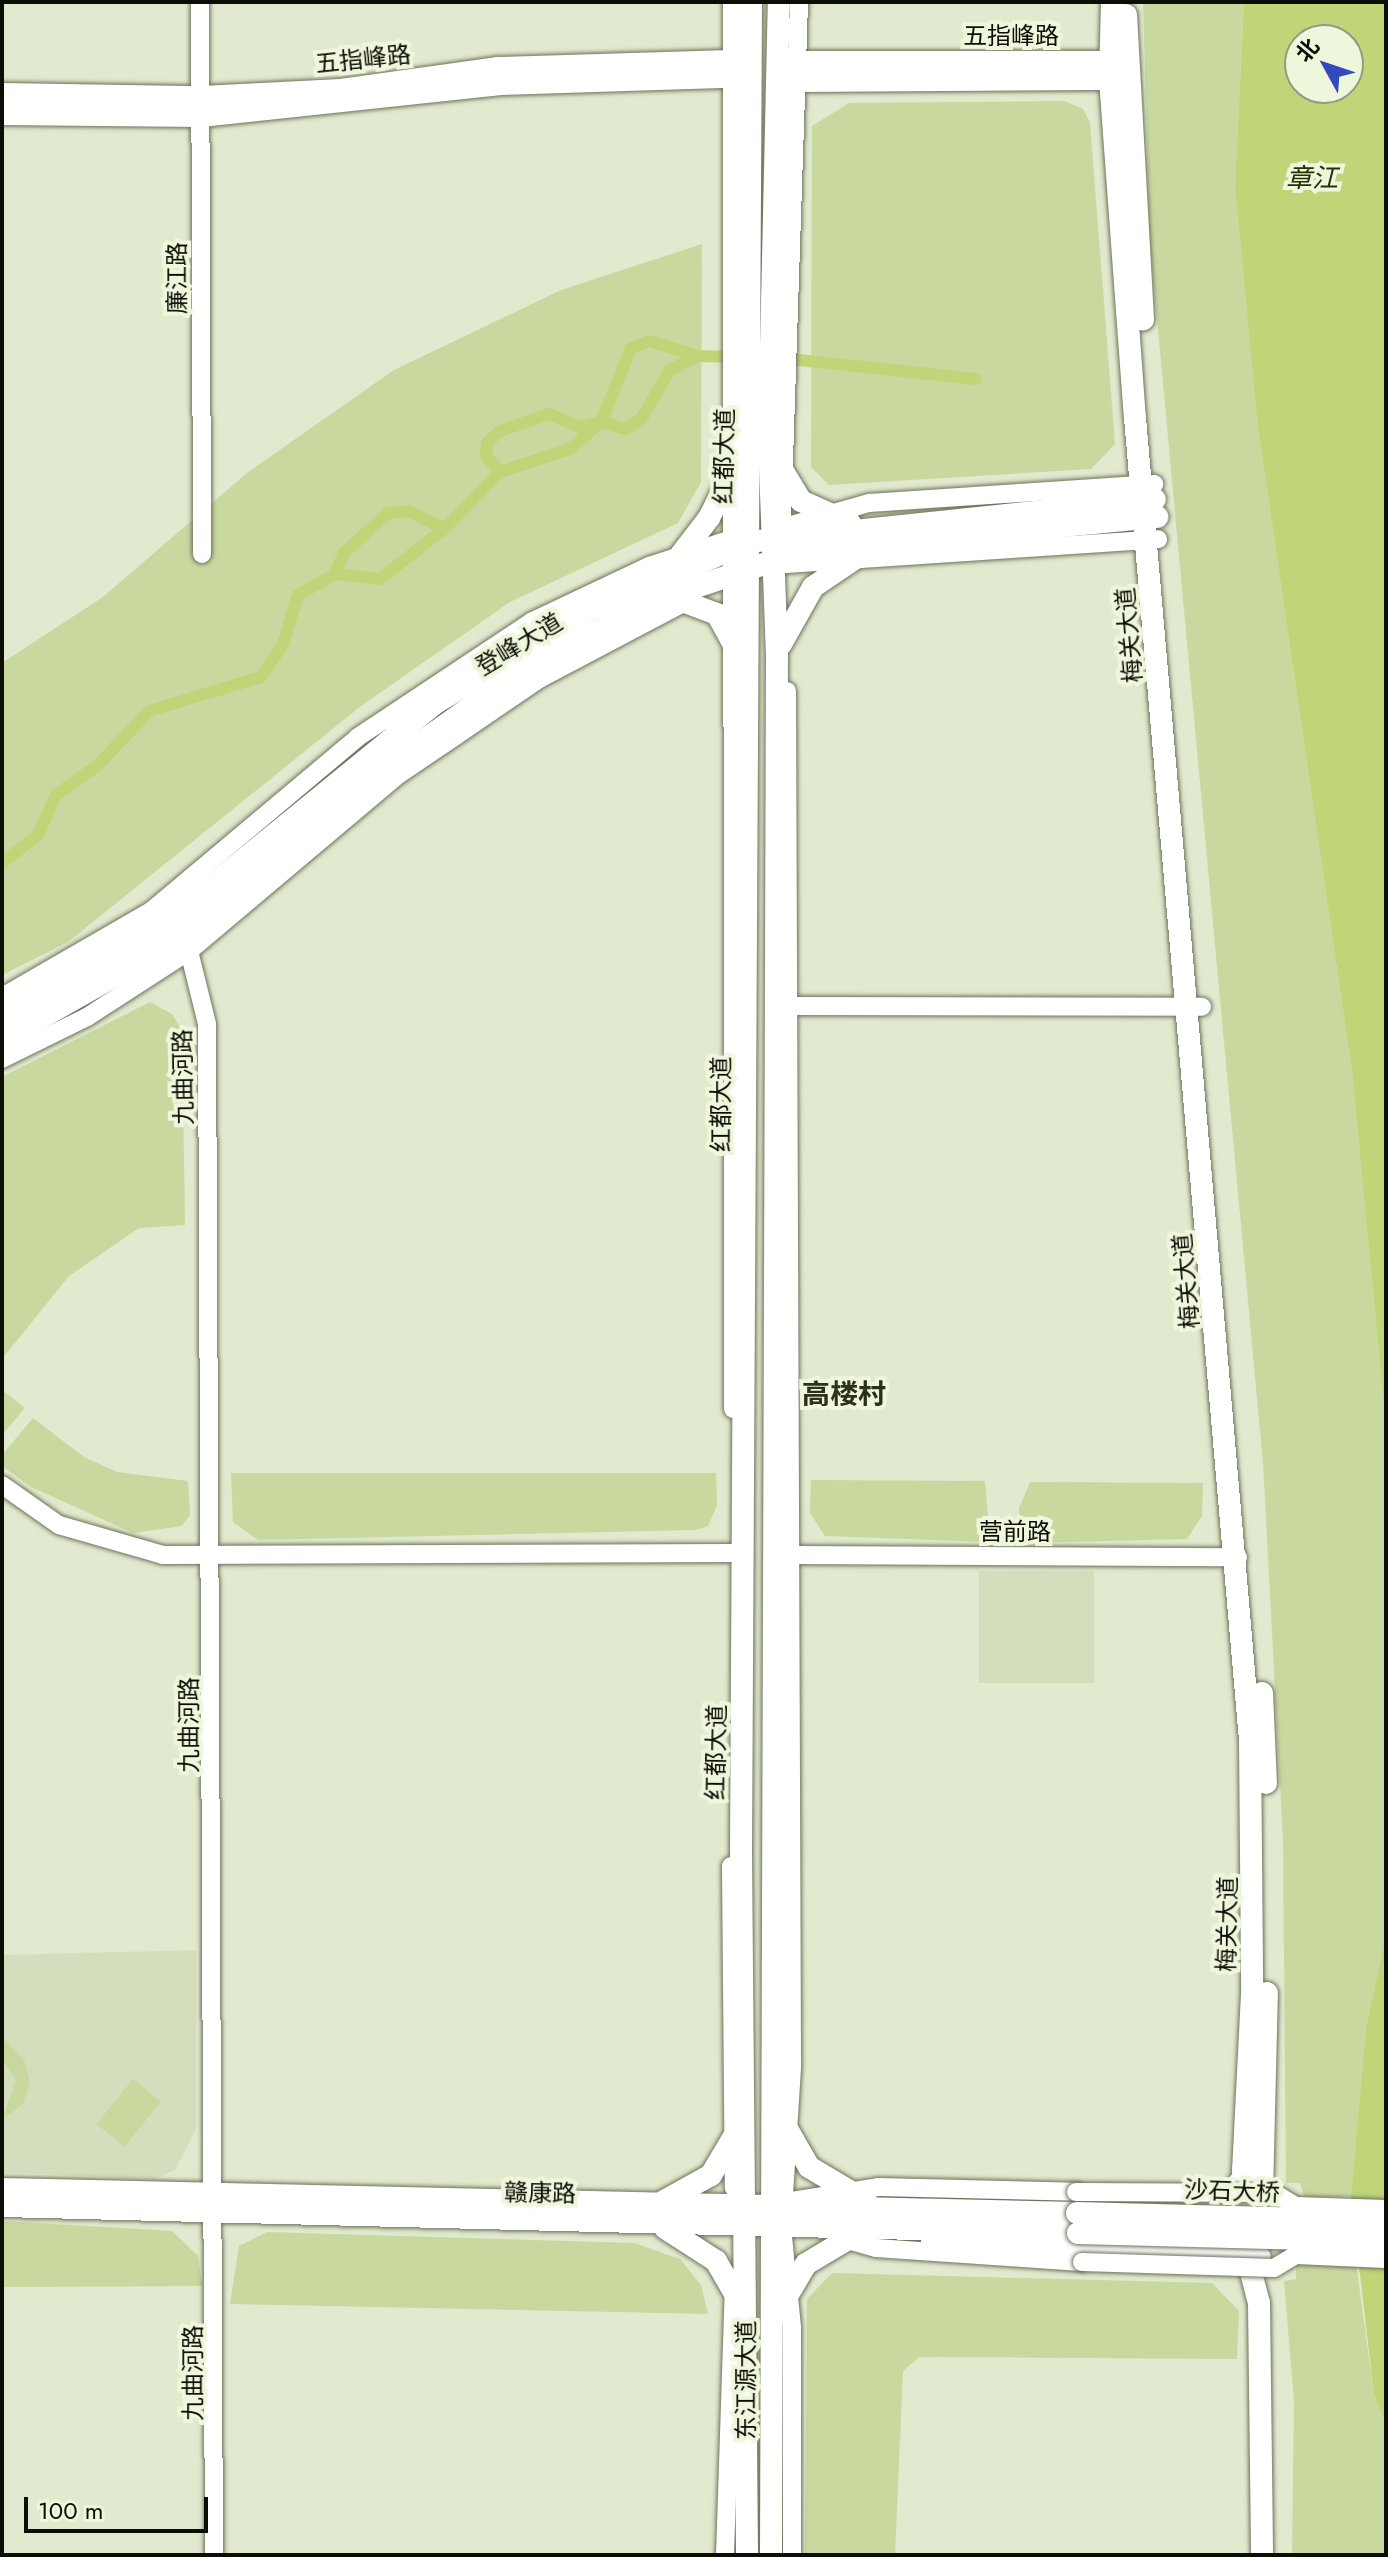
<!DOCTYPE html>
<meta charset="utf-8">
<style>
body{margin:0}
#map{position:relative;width:1388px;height:2557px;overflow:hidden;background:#e1e9ce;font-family:Jost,"Noto Sans SC",sans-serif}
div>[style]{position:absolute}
.built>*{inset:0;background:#d5debc;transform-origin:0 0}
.green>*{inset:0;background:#c9d89f;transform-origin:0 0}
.water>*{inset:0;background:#c0d578}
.canal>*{height:12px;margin:-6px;padding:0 6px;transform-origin:6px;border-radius:6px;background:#c0d578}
.roads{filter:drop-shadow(0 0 2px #6d735b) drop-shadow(0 0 2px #6d735b)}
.minor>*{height:18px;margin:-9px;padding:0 9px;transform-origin:9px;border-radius:9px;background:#fff}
.major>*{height:22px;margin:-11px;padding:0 11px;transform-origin:11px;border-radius:11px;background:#fff}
.bridges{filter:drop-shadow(0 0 2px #6d735b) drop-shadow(0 0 2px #6d735b)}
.minor-bridge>*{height:18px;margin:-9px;padding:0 9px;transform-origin:9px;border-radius:9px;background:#fff}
.major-bridge>*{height:22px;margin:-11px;padding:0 11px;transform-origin:11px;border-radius:11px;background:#fff}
span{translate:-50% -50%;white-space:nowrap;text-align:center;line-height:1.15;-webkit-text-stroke:8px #eef6db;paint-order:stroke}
.street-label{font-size:24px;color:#0c0e06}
.water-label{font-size:26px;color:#272f07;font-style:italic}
.quarter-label{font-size:28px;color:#2c311c;font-weight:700}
.frame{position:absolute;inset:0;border:4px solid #0c0e06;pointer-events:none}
.north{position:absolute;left:1284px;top:24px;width:80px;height:80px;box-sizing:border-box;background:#eef6db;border:2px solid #949986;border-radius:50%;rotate:310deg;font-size:22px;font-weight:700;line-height:32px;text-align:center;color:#0c0e06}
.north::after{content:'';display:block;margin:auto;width:28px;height:36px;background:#344abc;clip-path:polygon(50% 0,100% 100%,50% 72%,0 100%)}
.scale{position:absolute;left:24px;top:2497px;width:184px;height:36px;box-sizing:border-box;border:4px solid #0c0e06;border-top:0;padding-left:10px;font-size:24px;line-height:28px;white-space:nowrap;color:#0c0e06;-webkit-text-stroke:6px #eef6db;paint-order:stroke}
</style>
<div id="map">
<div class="built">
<div style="left:979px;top:1571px;width:115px;height:112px"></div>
<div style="clip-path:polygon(196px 1950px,196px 2129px,175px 2170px,154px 2179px,2px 2172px,2px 1955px)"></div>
</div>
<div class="green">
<div style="clip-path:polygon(1143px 2px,1244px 2px,1235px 186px,1257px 421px,1352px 1072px,1386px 1428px,1386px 1935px,1366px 2027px,1351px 2196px,1305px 2198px,1300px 2183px,1286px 2183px,1283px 1840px,1263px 1463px,1150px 243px)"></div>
<div style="clip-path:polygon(1065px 101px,1083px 109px,1090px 123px,1115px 444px,1091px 469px,829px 485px,811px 467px,812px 126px,849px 103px)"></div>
<div style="clip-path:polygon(702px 244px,701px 482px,678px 523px,510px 602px,361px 706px,68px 942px,2px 975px,2px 663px,103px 597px,247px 473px,394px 370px,561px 290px)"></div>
<div style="clip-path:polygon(150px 1002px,172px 1014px,182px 1031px,185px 1225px,139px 1228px,69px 1276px,2px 1359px,2px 1077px)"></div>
<div style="clip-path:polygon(2px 1390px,25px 1408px,2px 1435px)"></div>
<div style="clip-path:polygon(33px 1418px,84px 1457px,117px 1472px,188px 1481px,190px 1515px,182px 1526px,133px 1533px,31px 1487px,2px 1466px,2px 1455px)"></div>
<div style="clip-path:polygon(231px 1473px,716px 1473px,717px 1505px,708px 1526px,695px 1530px,258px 1540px,233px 1522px)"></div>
<div style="clip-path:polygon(811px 1480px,985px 1481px,990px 1542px,825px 1536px,810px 1513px)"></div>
<div style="clip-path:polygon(1030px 1482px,1203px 1483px,1202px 1516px,1187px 1539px,1020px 1543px,1019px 1508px)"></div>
<div style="clip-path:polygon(2px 2037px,24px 2059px,30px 2082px,23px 2104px,2px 2120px,16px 2080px,2px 2060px)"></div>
<div style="left:133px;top:2079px;width:36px;height:58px;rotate:39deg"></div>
<div style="clip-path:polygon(2px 2221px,172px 2231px,198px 2256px,202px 2286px,2px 2287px)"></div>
<div style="clip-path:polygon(267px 2232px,634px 2243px,680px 2259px,701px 2285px,708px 2314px,230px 2304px,239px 2246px)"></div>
<div style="clip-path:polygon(1356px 2263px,1374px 2395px,1386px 2426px,1386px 2555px,1292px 2555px,1294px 2401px,1284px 2281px,1296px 2279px,1296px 2265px)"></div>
<div style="clip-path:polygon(832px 2273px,1212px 2283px,1239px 2311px,1237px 2359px,919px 2357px,903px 2371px,895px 2555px,805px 2555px,807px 2299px)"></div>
</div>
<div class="water">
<div style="clip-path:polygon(evenodd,1244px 2px,1386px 2px,1386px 1428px,1352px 1072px,1257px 421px,1235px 186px,1244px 2px,1300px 40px,1348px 40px,1348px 88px,1300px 88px,1300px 40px)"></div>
<div style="clip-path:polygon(1386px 1935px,1386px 2426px,1374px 2395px,1351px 2196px,1366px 2027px)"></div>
</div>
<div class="canal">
<div style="left:780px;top:358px;width:197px;rotate:6.1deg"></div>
<div style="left:500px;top:472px;width:74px;rotate:-18.2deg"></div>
<div style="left:570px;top:449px;width:41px;rotate:-41.1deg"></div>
<div style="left:601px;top:422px;width:80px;rotate:-67.9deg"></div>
<div style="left:631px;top:348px;width:19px;rotate:-21deg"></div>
<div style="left:649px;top:341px;width:51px;rotate:17deg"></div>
<div style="left:335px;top:574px;width:45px;rotate:6.3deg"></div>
<div style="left:380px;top:579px;width:81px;rotate:-38deg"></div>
<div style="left:2px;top:863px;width:46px;rotate:-37.9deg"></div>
<div style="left:38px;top:835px;width:44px;rotate:-65.8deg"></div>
<div style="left:56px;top:795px;width:52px;rotate:-35.5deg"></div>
<div style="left:98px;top:765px;width:74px;rotate:-46.6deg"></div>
<div style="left:149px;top:711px;width:117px;rotate:-16.9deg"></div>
<div style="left:261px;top:677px;width:40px;rotate:-56deg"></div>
<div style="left:283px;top:644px;width:51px;rotate:-73deg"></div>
<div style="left:298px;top:595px;width:43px;rotate:-29.6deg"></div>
<div style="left:335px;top:574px;width:23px;rotate:-67deg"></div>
<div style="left:344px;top:553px;width:59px;rotate:-42.3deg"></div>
<div style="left:388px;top:513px;width:21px;rotate:-5deg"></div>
<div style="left:409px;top:511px;width:39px;rotate:27deg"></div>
<div style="left:444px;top:529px;width:80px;rotate:-45.5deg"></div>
<div style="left:500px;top:472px;width:21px;rotate:-131deg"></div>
<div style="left:486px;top:456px;width:13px;rotate:-86deg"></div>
<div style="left:487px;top:443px;width:18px;rotate:-43deg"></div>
<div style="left:500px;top:431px;width:52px;rotate:-19.1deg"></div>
<div style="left:549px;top:414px;width:33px;rotate:23deg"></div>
<div style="left:579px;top:427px;width:23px;rotate:-13deg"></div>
<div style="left:601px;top:422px;width:26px;rotate:16deg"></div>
<div style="left:626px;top:429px;width:19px;rotate:-35deg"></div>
<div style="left:642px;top:418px;width:56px;rotate:-59.7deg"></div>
<div style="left:670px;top:370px;width:31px;rotate:-27deg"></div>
<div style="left:698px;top:356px;width:40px;rotate:1.4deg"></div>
</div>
<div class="roads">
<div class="minor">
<div style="left:200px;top:2px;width:552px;rotate:89.79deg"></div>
<div style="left:732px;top:2px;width:1407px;rotate:89.96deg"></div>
<div style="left:782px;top:521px;width:519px;rotate:-88.12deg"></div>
<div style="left:774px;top:530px;width:99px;rotate:-15.9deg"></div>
<div style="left:869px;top:503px;width:286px;rotate:-3.8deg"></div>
<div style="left:786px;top:564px;width:373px;rotate:-3.8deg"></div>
<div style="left:787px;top:691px;width:1377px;rotate:89.79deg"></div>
<div style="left:792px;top:2068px;width:159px;rotate:93.6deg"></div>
<div style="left:782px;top:2227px;width:101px;rotate:84.3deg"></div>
<div style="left:792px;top:2328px;width:227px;rotate:90deg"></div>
<div style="left:155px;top:908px;width:55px;rotate:51.7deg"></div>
<div style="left:189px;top:951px;width:75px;rotate:76.1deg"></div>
<div style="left:207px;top:1024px;width:1531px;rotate:89.74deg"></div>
<div style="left:2px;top:997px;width:172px;rotate:-30deg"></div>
<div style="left:151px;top:911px;width:270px;rotate:-40deg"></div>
<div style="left:358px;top:737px;width:208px;rotate:-33.6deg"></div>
<div style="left:531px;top:622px;width:131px;rotate:-25.4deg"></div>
<div style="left:649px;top:566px;width:97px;rotate:-18.1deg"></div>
<div style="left:793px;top:1006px;width:409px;rotate:0.1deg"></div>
<div style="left:2px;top:1059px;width:95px;rotate:-26.3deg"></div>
<div style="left:87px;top:1017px;width:121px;rotate:-32.9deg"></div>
<div style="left:189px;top:951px;width:273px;rotate:-40.1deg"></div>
<div style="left:398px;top:775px;width:71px;rotate:-34.1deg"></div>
<div style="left:457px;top:735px;width:102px;rotate:-34.2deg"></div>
<div style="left:541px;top:678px;width:170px;rotate:-27.8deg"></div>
<div style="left:2px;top:1485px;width:70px;rotate:35.1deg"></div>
<div style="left:59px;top:1525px;width:108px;rotate:16.1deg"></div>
<div style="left:163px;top:1555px;width:570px;rotate:-0.2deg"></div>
<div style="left:792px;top:1555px;width:446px;rotate:0.3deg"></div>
<div style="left:731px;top:1866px;width:322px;rotate:89.5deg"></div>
<div style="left:792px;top:2201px;width:87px;rotate:-9.2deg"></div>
<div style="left:878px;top:2187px;width:198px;rotate:1.4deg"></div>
<div style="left:841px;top:2238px;width:36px;rotate:16deg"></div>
<div style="left:876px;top:2248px;width:206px;rotate:3.9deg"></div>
<div style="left:725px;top:2555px;width:269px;rotate:-88.1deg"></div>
</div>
<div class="major">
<div style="left:1112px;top:2px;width:77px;rotate:91.5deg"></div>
<div style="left:1110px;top:79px;width:340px;rotate:85.8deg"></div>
<div style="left:1135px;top:418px;width:1327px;rotate:85.03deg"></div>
<div style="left:1250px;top:1740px;width:254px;rotate:89.5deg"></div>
<div style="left:1252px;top:1994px;width:175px;rotate:92.9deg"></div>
<div style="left:1243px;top:2169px;width:88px;rotate:87.4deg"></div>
<div style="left:1247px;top:2257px;width:48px;rotate:75.4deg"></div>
<div style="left:1259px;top:2303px;width:252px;rotate:89.3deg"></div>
<div style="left:1126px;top:15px;width:305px;rotate:86.8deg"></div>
<div style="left:800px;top:62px;width:325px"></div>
<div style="left:800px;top:81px;width:323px;rotate:-0.4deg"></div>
<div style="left:2px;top:94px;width:200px;rotate:0.9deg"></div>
<div style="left:202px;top:97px;width:139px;rotate:-2.9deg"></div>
<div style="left:341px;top:90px;width:159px;rotate:-8deg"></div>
<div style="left:498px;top:68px;width:232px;rotate:-1.7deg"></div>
<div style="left:2px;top:114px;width:199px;rotate:0.6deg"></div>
<div style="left:201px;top:116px;width:302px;rotate:-6.1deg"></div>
<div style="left:501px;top:84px;width:228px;rotate:-1.8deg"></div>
<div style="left:775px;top:458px;width:50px;rotate:58.8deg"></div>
<div style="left:801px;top:501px;width:54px;rotate:24.2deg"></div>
<div style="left:666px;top:574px;width:71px;rotate:-52.5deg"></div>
<div style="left:709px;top:518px;width:91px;rotate:-63.2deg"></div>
<div style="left:669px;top:596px;width:51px;rotate:20.6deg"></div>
<div style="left:717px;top:614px;width:58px;rotate:61.2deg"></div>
<div style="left:781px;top:644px;width:65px;rotate:-60.7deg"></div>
<div style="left:813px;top:587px;width:71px;rotate:-34.1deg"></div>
<div style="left:2px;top:1019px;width:191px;rotate:-30.5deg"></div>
<div style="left:167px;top:922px;width:345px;rotate:-39.2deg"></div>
<div style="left:434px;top:704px;width:182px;rotate:-31.1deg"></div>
<div style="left:590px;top:610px;width:173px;rotate:-23.2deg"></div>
<div style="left:749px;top:542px;width:408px;rotate:-6deg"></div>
<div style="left:2px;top:1040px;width:205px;rotate:-29.6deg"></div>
<div style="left:180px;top:939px;width:272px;rotate:-39.8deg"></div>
<div style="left:389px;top:765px;width:178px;rotate:-35.4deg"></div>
<div style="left:534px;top:662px;width:150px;rotate:-26.1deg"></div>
<div style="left:669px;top:596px;width:141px;rotate:-18.6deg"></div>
<div style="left:803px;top:551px;width:356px;rotate:-5.5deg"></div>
<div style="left:1262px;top:1693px;width:90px;rotate:87.5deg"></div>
<div style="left:778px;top:2113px;width:62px;rotate:60.1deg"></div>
<div style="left:809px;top:2167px;width:66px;rotate:30.8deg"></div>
<div style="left:2px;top:2189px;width:1075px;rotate:1.28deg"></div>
<div style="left:664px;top:2201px;width:54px;rotate:-29deg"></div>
<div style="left:711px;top:2175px;width:55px;rotate:-59.2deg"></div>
<div style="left:2px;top:2206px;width:1076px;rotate:1.44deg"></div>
<div style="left:1207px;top:2206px;width:21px;rotate:-19deg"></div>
<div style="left:1227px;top:2199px;width:21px;rotate:-53deg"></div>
<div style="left:665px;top:2228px;width:61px;rotate:32.9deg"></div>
<div style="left:716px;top:2261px;width:52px;rotate:60deg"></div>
<div style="left:1261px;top:2235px;width:242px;rotate:-88.6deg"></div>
<div style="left:932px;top:2242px;width:328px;rotate:2.6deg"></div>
<div style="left:776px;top:2315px;width:59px;rotate:-59.5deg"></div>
<div style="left:806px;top:2264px;width:61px;rotate:-30.8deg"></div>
<div style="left:747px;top:2555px;width:704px;rotate:-90.49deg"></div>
<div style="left:741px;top:1851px;width:1849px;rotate:-89.69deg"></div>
<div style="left:771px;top:2555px;width:1898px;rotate:-89.82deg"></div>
<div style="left:777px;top:657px;width:222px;rotate:-92.1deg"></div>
<div style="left:769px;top:435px;width:433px;rotate:-88.7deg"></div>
</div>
</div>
<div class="bridges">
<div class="minor-bridge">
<div style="left:1076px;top:2192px;width:198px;rotate:0.3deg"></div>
<div style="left:1274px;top:2193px;width:26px;rotate:31deg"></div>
<div style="left:1296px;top:2206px;width:90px;rotate:1.9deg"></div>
<div style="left:1082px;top:2262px;width:192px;rotate:1.8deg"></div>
<div style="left:1274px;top:2268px;width:26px;rotate:-31deg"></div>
<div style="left:1296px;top:2255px;width:90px;rotate:2.5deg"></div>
</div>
<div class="major-bridge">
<div style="left:1077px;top:2213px;width:309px;rotate:1.5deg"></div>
<div style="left:1078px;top:2233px;width:308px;rotate:1.5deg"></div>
</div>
</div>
<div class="street-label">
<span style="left:1011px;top:36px">五指峰路</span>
<span style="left:363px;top:59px;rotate:-6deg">五指峰路</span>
<span style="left:177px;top:278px;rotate:-90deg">廉江路</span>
<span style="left:724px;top:456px;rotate:-89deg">红都大道</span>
<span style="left:1129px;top:635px;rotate:-95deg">梅关大道</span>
<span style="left:519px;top:644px;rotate:-31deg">登峰大道</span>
<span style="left:183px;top:1077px;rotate:-91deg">九曲河路</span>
<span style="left:721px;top:1104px;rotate:-90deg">红都大道</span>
<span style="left:1186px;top:1281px;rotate:-95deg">梅关大道</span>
<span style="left:1015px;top:1532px">营前路</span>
<span style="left:189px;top:1725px;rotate:-90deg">九曲河路</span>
<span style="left:716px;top:1752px;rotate:-89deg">红都大道</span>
<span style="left:1227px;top:1924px;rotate:-89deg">梅关大道</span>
<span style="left:1232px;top:2191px;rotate:2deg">沙石大桥</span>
<span style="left:540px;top:2193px;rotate:1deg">赣康路</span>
<span style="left:193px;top:2373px;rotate:-90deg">九曲河路</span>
<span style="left:746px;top:2380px;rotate:-90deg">东江源大道</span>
</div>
<div class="water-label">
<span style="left:1312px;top:179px">章江</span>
</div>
<div class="quarter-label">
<span style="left:844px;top:1395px">高楼村</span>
</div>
<div class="frame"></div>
<div class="north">北</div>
<div class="scale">100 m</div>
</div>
